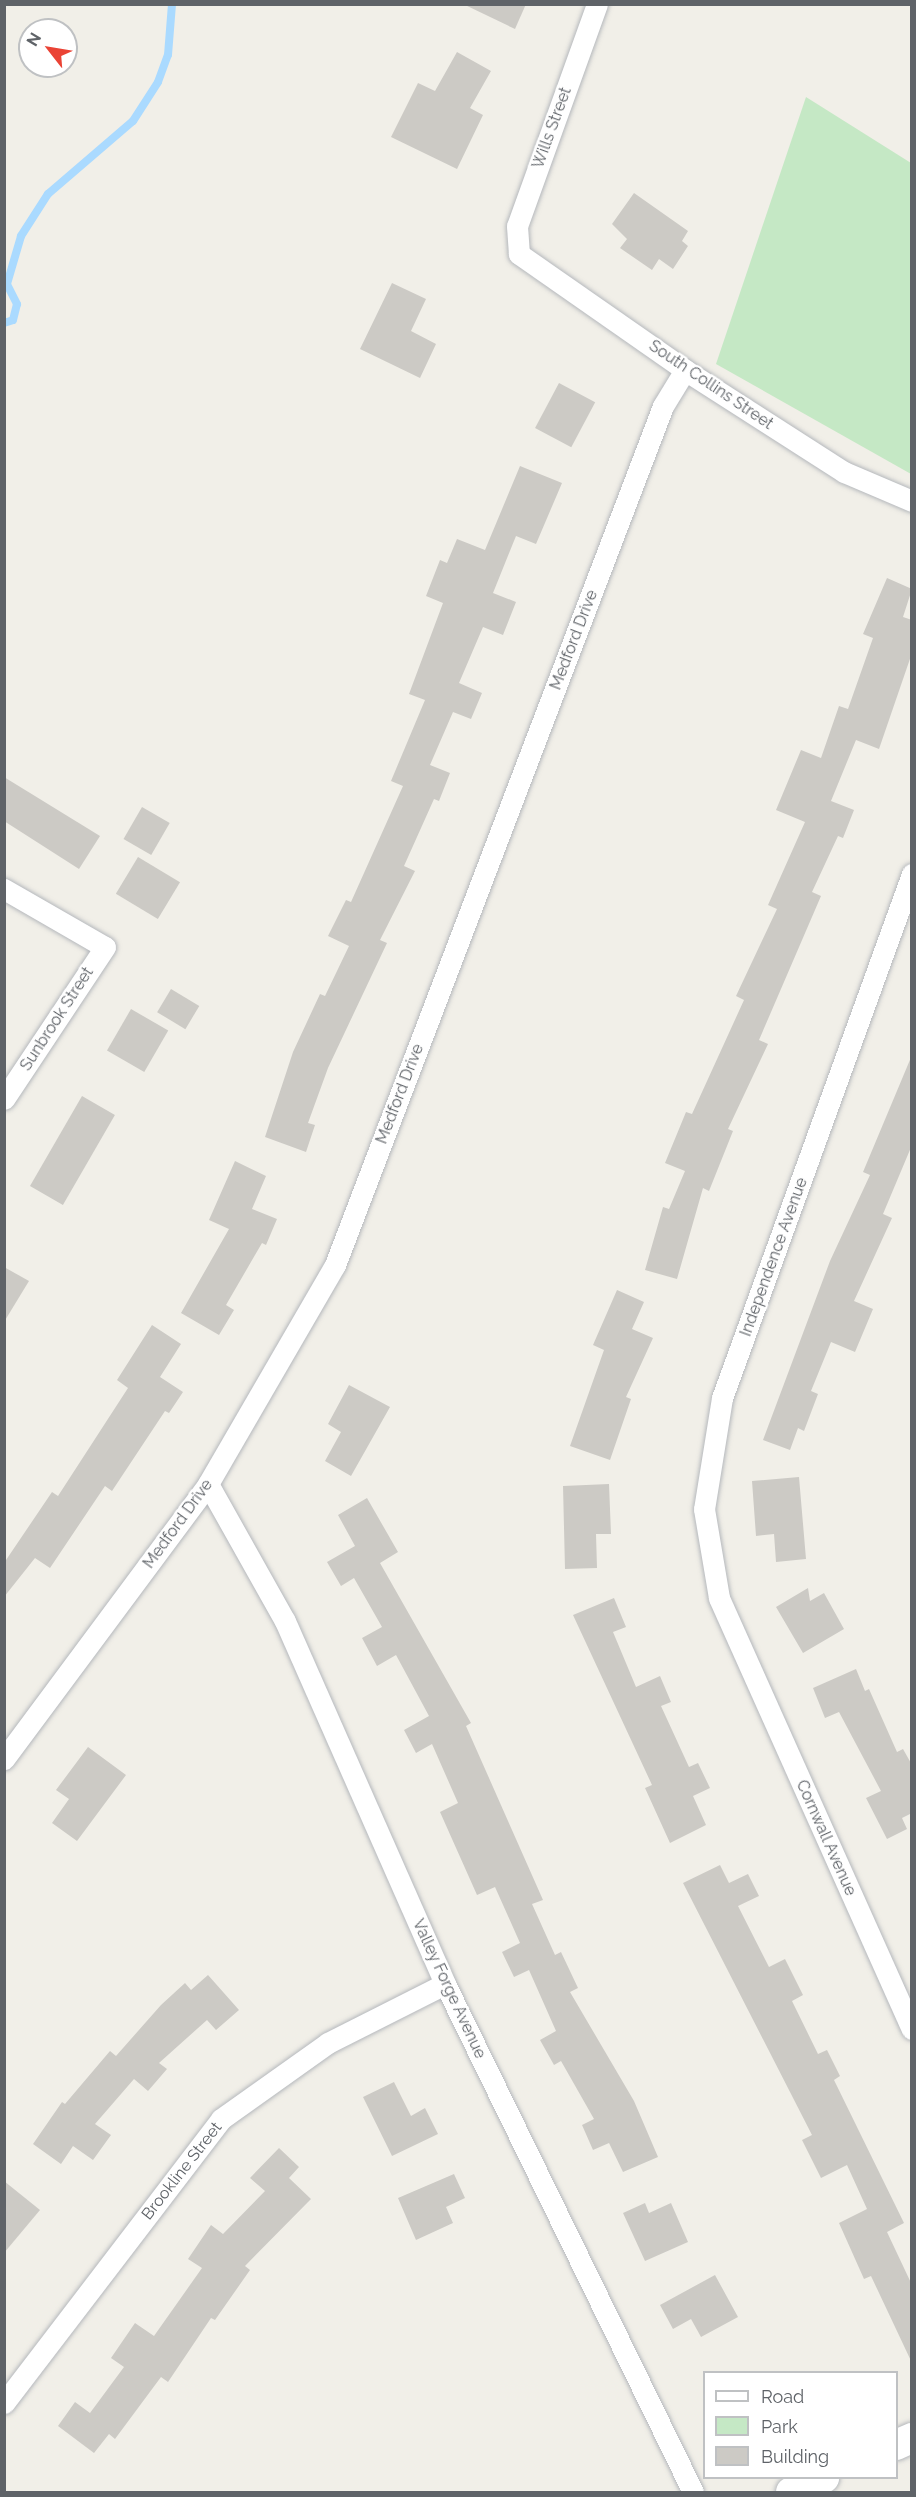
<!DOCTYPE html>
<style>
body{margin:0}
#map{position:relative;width:916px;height:2497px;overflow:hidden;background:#f1efe8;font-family:Raleway,sans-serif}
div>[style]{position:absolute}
.green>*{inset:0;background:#c5e8c5}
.stream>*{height:8px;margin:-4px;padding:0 4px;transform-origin:4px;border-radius:4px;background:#aadaff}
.building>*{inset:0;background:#cccac5;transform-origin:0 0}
.roads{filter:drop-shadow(0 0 2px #b5b8bc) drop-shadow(0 0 2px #b5b8bc)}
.street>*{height:21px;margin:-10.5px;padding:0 10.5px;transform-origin:10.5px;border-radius:10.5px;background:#fff}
.secondary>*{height:30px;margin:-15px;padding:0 15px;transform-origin:15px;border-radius:15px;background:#fff}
span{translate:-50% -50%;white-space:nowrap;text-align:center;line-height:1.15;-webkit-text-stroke:4.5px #fff;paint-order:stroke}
.street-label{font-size:16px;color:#5f6368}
.frame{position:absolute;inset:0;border:6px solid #5f6368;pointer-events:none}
.legend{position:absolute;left:703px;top:2371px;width:195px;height:108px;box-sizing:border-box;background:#fff;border:2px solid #bfc1c3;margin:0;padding:8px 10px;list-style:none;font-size:18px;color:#5f6368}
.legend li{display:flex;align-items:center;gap:12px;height:30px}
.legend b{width:30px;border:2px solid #bfc1c3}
.north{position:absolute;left:18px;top:18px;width:60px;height:60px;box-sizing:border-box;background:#fff;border:2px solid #bfc1c3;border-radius:50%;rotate:301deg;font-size:16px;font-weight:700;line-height:24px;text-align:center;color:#5f6368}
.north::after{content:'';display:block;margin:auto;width:21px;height:27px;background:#ea4335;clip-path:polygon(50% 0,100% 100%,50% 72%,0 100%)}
</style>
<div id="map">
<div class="green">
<div style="clip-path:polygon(806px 97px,911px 163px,911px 474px,716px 364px)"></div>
</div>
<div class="stream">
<div style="left:4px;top:323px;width:9px;rotate:-18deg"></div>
<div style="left:13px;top:320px;width:16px;rotate:-76deg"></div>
<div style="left:17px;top:304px;width:22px;rotate:-117deg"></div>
<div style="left:7px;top:284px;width:50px;rotate:-73.7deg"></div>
<div style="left:21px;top:236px;width:50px;rotate:-57.3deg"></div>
<div style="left:48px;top:194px;width:112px;rotate:-40.7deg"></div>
<div style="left:133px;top:121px;width:46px;rotate:-57.3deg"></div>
<div style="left:158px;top:82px;width:29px;rotate:-70deg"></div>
<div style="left:168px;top:55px;width:51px;rotate:-85.5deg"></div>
</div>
<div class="building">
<div style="clip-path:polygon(463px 4px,526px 4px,515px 29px)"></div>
<div style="clip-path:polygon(457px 52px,491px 71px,470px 108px,483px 115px,457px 169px,391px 137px,418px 83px,435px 91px)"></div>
<div style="clip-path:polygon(634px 193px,688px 231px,682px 241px,688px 246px,673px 269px,659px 259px,652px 270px,620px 248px,627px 239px,612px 224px)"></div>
<div style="clip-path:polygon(392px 283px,426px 299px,411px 331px,436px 344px,420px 378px,360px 349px)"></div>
<div style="left:559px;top:383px;width:41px;height:51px;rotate:28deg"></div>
<div style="clip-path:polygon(520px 466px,562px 483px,536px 544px,516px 536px,493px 593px,516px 602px,503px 635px,483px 627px,459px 683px,482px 693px,471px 719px,453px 712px,430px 765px,450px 773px,439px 801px,434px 799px,404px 866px,415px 871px,380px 940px,387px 943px,328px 1068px,308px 1123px,315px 1125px,306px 1152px,265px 1137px,293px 1052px,320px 994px,325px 996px,349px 946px,328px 936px,346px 900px,351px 902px,403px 786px,391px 781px,425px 700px,409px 694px,443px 603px,426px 596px,440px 560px,447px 563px,457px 539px,485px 550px)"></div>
<div style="clip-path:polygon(887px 578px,912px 589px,903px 617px,912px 620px,912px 653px,879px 749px,856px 740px,831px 801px,854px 810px,843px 838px,838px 836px,812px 892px,821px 896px,759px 1040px,768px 1044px,728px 1129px,733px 1131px,709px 1191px,703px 1188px,677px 1279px,645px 1270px,663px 1207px,669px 1209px,685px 1171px,665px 1163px,686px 1112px,692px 1114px,744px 1000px,736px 996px,777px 909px,768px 905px,805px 822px,776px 810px,801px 750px,821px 758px,839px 706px,848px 709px,873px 638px,863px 634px)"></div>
<div style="clip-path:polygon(4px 777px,100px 836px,79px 869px,4px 821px)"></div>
<div style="left:142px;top:807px;width:32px;height:37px;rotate:30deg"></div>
<div style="left:138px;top:857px;width:49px;height:43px;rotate:31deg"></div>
<div style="left:171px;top:989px;width:33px;height:27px;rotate:31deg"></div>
<div style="left:131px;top:1009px;width:43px;height:48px;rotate:30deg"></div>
<div style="clip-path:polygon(912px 1055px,912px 1145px,883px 1214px,892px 1218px,854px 1301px,873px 1309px,855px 1352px,831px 1342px,811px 1391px,818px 1394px,804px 1431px,798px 1428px,790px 1450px,763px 1440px,830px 1261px,870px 1175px,863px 1172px)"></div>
<div style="left:82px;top:1096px;width:38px;height:104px;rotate:30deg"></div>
<div style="clip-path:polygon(235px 1161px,266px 1176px,252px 1209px,277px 1219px,266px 1245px,262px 1243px,226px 1305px,234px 1310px,219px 1335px,181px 1313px,229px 1229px,209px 1220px)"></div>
<div style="clip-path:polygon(4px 1267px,29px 1281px,4px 1322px)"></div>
<div style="clip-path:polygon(617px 1290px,644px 1302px,632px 1329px,653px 1338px,626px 1397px,631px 1399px,610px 1460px,570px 1446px,604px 1350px,593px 1345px)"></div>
<div style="clip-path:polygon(152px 1325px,181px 1344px,160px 1377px,183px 1392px,169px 1413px,165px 1411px,112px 1491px,105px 1486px,50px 1568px,35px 1558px,4px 1597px,4px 1563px,52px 1492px,58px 1496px,128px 1388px,117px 1380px)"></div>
<div style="clip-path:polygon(349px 1385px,390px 1407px,351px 1476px,325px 1461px,341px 1432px,328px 1424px)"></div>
<div style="clip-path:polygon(799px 1477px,806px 1559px,776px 1562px,774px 1534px,756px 1536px,752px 1481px)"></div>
<div style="clip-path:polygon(609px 1484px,611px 1534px,596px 1534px,597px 1568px,565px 1569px,563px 1486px)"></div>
<div style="clip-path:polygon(367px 1498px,398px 1552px,380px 1563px,471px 1723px,466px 1726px,543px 1900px,532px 1904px,555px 1955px,561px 1952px,578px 1988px,570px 1992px,634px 2101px,658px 2157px,623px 2172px,609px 2143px,593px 2150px,582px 2125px,594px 2119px,561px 2061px,554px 2065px,540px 2040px,556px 2031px,529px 1970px,514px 1977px,502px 1952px,520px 1943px,495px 1887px,477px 1895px,440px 1812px,458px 1803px,432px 1744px,416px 1753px,404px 1730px,429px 1716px,396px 1655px,377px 1666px,362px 1638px,382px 1627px,354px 1578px,341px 1586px,327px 1562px,355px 1546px,338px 1515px)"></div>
<div style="clip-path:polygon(808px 1588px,810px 1601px,824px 1593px,844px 1629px,803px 1653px,776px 1607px)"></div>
<div style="clip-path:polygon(614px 1598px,626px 1627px,613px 1632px,636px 1687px,660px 1676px,671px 1702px,661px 1706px,689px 1767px,698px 1763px,710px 1788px,693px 1796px,706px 1825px,670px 1843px,645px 1788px,652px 1785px,573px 1615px)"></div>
<div style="clip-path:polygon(856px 1669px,865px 1691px,869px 1689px,897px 1752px,903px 1749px,912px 1765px,912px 1813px,902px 1818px,907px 1829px,887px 1839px,866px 1798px,881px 1791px,839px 1712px,825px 1718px,813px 1688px)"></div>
<div style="clip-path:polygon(88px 1747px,126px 1775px,77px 1841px,52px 1823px,69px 1799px,56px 1790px)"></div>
<div style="clip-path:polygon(720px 1865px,729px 1883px,748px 1874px,759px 1896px,738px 1906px,769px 1967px,785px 1959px,803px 1995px,792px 2001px,818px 2054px,827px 2050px,840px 2076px,834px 2080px,904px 2223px,887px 2232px,912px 2285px,912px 2363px,871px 2276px,864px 2279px,839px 2223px,867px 2209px,847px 2165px,821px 2178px,802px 2140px,812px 2135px,683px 1883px)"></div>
<div style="clip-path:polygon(208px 1975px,239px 2010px,216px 2030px,207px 2020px,159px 2063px,167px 2069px,148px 2091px,134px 2079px,95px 2124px,111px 2135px,93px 2160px,73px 2146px,61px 2164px,33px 2144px,62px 2102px,65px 2104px,110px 2051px,116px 2056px,161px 2005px,185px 1983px,191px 1990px)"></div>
<div style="clip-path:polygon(394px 2082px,411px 2116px,425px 2108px,438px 2134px,392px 2156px,363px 2097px)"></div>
<div style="clip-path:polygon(279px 2148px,299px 2167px,289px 2178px,311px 2199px,245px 2266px,250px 2270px,215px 2320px,211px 2318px,168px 2382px,161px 2377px,115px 2439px,109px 2434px,94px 2453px,58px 2426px,75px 2402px,90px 2413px,124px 2367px,111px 2358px,135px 2323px,154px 2336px,202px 2268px,188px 2259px,211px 2225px,223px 2234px,265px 2191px,250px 2178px)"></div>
<div style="clip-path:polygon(454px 2174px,465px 2198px,446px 2207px,453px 2223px,416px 2240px,398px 2198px)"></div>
<div style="clip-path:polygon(4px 2181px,40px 2210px,4px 2253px)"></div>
<div style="clip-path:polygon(645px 2203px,649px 2213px,671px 2203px,688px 2242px,645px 2261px,623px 2213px)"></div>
<div style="clip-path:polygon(715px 2275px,738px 2317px,701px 2337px,691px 2319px,673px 2329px,660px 2305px)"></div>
</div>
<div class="roads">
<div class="street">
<div style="left:597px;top:4px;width:236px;rotate:109.8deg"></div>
<div style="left:517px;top:226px;width:28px;rotate:86deg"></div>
<div style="left:519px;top:254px;width:203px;rotate:34.9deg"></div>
<div style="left:685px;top:370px;width:189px;rotate:32.7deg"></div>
<div style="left:844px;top:472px;width:74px;rotate:23.1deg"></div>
<div style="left:912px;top:874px;width:557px;rotate:109.93deg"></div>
<div style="left:722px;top:1398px;width:112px;rotate:99.2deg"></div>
<div style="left:704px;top:1509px;width:90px;rotate:80.4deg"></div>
<div style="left:719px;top:1598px;width:472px;rotate:65.9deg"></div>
<div style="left:4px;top:889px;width:116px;rotate:29.9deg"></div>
<div style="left:105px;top:947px;width:182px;rotate:123.6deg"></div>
<div style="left:208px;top:1484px;width:157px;rotate:60.7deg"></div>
<div style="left:285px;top:1621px;width:397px;rotate:66.2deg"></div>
<div style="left:445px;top:1984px;width:565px;rotate:63.98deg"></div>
<div style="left:4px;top:1759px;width:342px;rotate:-53.4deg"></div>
<div style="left:208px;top:1484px;width:253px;rotate:-59.9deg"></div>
<div style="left:335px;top:1265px;width:919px;rotate:-69.1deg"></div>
<div style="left:663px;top:406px;width:42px;rotate:-58.6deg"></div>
<div style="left:4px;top:2403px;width:357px;rotate:-52.6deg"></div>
<div style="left:221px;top:2119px;width:131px;rotate:-35.4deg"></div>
<div style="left:328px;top:2043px;width:131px;rotate:-26.8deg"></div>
</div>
<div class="secondary">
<div style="left:896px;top:2445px;width:17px;rotate:-24deg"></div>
<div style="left:791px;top:2492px;width:36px;rotate:-23deg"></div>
</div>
</div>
<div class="street-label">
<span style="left:552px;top:128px;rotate:-70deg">Wills Street</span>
<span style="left:711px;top:385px;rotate:34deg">South Collins Street</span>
<span style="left:574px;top:640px;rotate:-69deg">Medford Drive</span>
<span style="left:57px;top:1019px;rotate:-57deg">Sunbrook Street</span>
<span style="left:400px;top:1094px;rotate:-69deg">Medford Drive</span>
<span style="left:774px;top:1257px;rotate:-70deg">Independence Avenue</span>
<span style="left:178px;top:1524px;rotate:-54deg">Medford Drive</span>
<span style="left:826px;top:1838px;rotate:66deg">Cornwall Avenue</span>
<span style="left:449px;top:1989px;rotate:65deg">Valley Forge Avenue</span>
<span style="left:182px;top:2171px;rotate:-52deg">Brookline Street</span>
</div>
<div class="frame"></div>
<ul class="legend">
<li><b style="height:8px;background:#fff"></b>Road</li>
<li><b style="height:16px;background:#c5e8c5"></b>Park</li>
<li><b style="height:16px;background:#cccac5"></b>Building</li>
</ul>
<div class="north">N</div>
</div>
